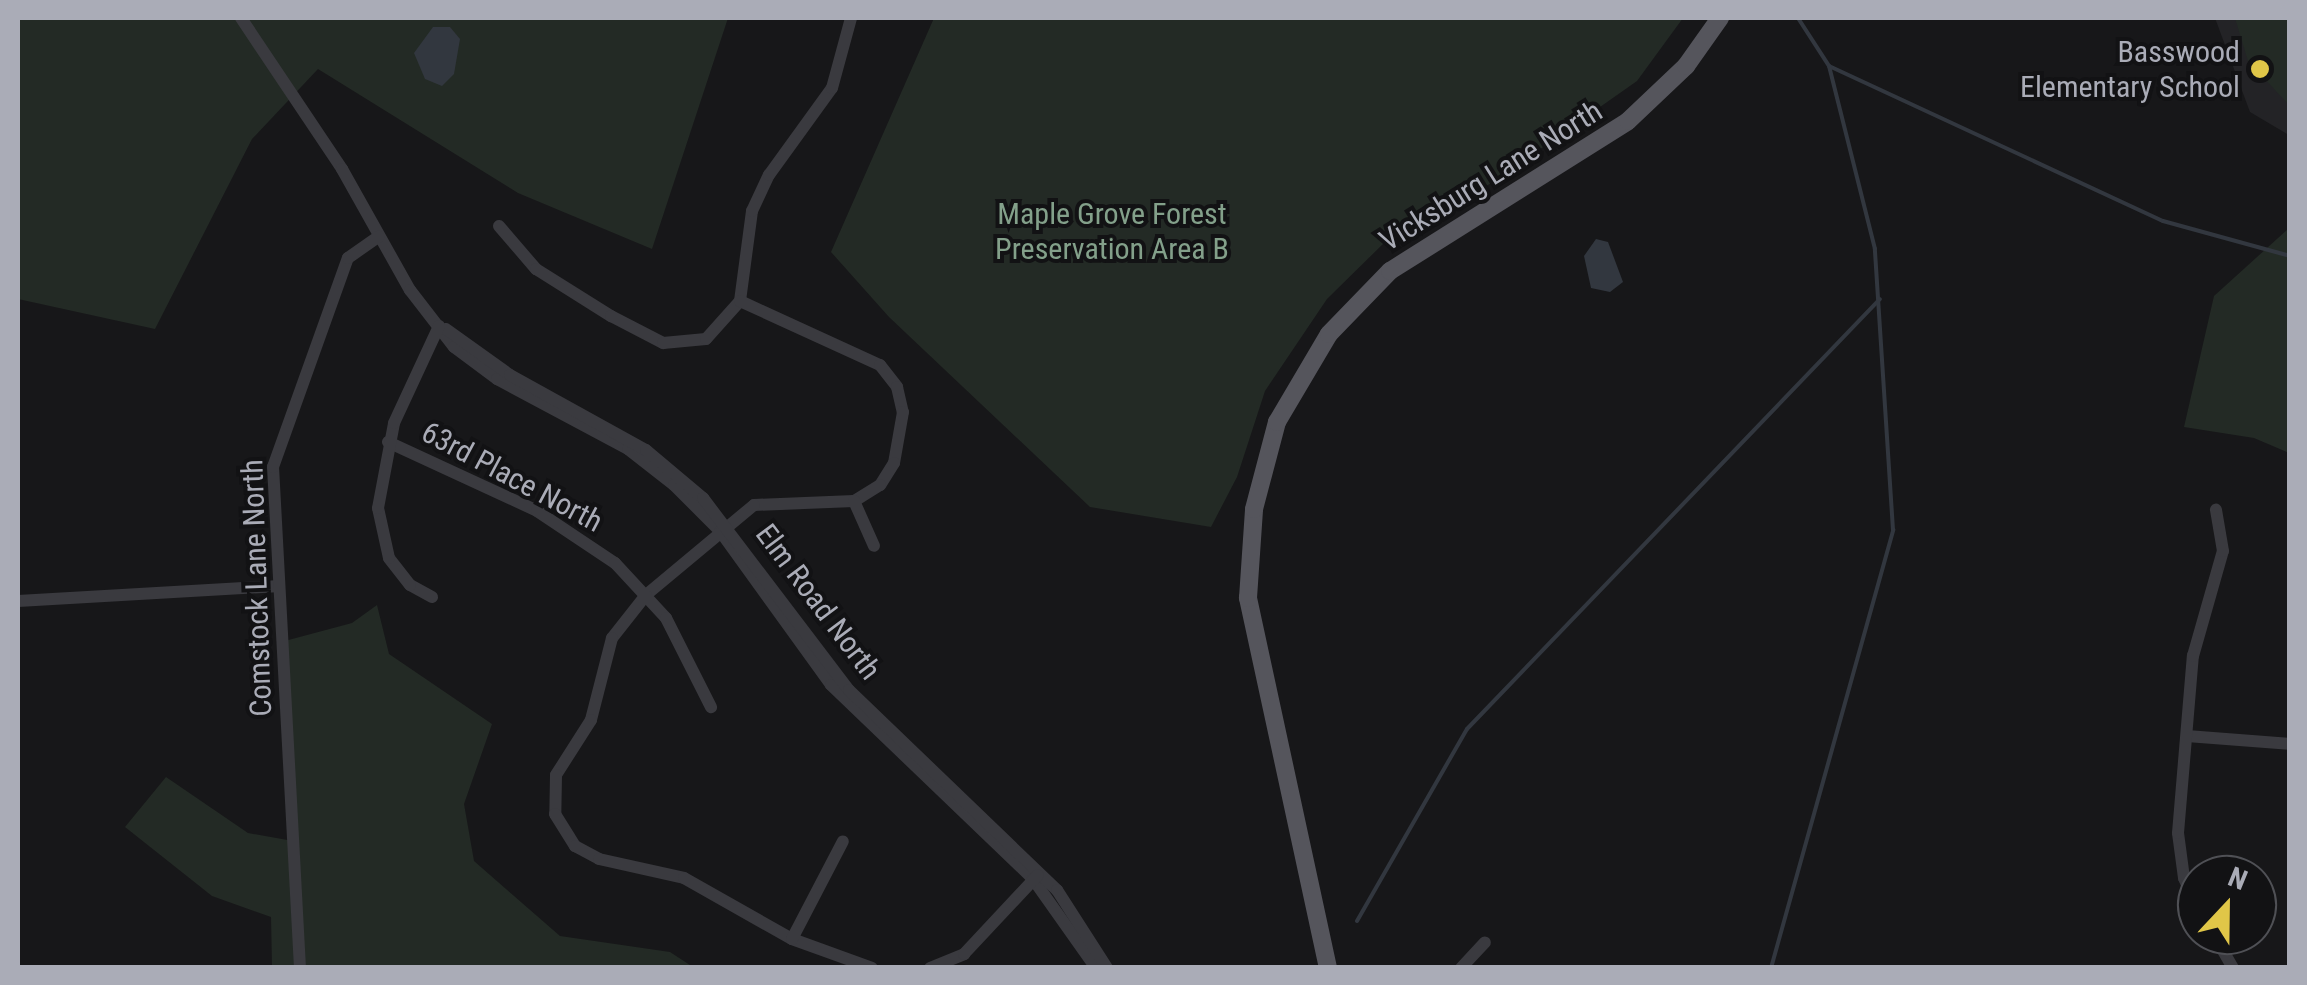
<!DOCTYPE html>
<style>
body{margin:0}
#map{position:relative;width:2307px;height:985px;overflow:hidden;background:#171719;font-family:"Roboto Condensed",sans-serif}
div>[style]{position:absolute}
.built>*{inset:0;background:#232326}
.green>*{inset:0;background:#232a25}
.water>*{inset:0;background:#32373f}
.stream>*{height:4px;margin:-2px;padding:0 2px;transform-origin:2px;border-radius:2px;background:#32373f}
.minor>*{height:12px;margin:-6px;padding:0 6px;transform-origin:6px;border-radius:6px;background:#3a3a3f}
.major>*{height:18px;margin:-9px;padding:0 9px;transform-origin:9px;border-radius:9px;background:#55555c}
.dots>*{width:28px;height:28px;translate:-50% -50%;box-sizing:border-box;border:5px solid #121214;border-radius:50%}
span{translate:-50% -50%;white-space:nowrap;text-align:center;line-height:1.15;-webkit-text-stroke:8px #121214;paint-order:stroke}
.poi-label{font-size:30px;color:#aaacb7}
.right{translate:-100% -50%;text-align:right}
.street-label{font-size:30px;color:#aaacb7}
.park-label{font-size:30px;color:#83a08a}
.frame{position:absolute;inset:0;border:20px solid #aaacb7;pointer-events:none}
.north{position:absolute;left:2177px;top:855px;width:100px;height:100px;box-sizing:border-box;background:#121214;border:2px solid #4f5055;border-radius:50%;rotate:22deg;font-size:28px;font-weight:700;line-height:40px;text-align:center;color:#aaacb7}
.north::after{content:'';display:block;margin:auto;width:35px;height:45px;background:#e0c648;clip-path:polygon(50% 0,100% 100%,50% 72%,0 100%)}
</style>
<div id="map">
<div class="built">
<div style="clip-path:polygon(2215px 18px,2289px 18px,2289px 135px,2250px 112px)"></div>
</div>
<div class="green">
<div style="clip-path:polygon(18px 18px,728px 18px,652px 249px,518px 193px,318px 69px,252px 139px,155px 329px,18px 299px)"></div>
<div style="clip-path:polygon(934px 18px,1683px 18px,1637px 81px,1495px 181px,1385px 242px,1327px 299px,1265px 391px,1237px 477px,1211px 527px,1090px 507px,889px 317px,831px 252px)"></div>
<div style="clip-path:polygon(2235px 18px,2289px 18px,2289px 105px,2248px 61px)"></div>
<div style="clip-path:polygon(2289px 228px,2289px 453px,2254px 438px,2184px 427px,2214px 296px)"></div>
<div style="clip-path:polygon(377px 605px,389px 654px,492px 724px,464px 804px,474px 861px,560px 936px,670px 952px,693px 967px,272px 967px,271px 917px,212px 896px,125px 827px,166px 777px,248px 833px,293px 841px,281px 642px,352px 623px)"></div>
</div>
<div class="water">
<div style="clip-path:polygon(433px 27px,450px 27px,460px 39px,454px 74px,442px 86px,425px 79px,414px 53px)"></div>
<div style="clip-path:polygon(1596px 239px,1608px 242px,1623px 282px,1610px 292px,1591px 288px,1584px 256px)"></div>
</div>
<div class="stream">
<div style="left:1798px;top:18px;width:57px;rotate:57.1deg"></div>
<div style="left:1829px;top:66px;width:368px;rotate:24.9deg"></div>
<div style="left:2163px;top:221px;width:132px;rotate:15.4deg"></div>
<div style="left:1357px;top:921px;width:221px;rotate:-60.2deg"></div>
<div style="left:1467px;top:729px;width:596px;rotate:-46.16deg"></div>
<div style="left:1771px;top:968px;width:455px;rotate:-74.4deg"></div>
<div style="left:1893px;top:530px;width:282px;rotate:-93.7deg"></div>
<div style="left:1875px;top:249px;width:189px;rotate:-104.1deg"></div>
</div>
<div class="minor">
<div style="left:241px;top:18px;width:182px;rotate:56.2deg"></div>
<div style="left:342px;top:169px;width:139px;rotate:60.7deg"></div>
<div style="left:410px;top:290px;width:72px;rotate:52.3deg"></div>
<div style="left:454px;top:347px;width:54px;rotate:36.7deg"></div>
<div style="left:497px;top:379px;width:149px;rotate:28.1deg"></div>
<div style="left:628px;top:449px;width:58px;rotate:38deg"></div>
<div style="left:674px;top:485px;width:65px;rotate:45deg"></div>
<div style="left:720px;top:531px;width:190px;rotate:54.2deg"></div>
<div style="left:831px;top:685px;width:280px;rotate:43.8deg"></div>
<div style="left:1033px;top:879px;width:109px;rotate:54.7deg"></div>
<div style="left:499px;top:226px;width:57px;rotate:49.3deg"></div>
<div style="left:536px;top:269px;width:89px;rotate:32.1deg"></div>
<div style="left:611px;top:316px;width:59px;rotate:27.4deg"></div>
<div style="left:663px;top:343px;width:43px;rotate:-5.3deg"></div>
<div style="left:706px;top:339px;width:51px;rotate:-48.2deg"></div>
<div style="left:740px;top:301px;width:91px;rotate:-82.4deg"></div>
<div style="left:752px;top:211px;width:40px;rotate:-65deg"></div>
<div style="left:769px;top:175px;width:107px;rotate:-54.1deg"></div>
<div style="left:832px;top:88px;width:73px;rotate:-74.8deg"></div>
<div style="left:740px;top:301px;width:154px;rotate:24.6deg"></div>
<div style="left:880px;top:365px;width:28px;rotate:52deg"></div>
<div style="left:897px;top:387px;width:26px;rotate:77deg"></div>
<div style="left:903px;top:412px;width:52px;rotate:100deg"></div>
<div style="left:894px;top:463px;width:26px;rotate:122deg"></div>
<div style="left:880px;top:485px;width:31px;rotate:148deg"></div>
<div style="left:854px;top:501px;width:100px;rotate:177.7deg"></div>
<div style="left:754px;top:505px;width:141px;rotate:140.2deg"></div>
<div style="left:646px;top:595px;width:55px;rotate:128.3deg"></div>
<div style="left:612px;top:638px;width:85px;rotate:104.4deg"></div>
<div style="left:591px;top:720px;width:65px;rotate:122.5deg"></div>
<div style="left:556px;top:775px;width:39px;rotate:91deg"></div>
<div style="left:555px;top:814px;width:38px;rotate:58deg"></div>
<div style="left:575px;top:846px;width:27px;rotate:28deg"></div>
<div style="left:599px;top:859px;width:87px;rotate:12.6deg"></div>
<div style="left:684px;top:878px;width:124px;rotate:29.5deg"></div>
<div style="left:792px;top:939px;width:85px;rotate:19.9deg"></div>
<div style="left:446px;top:329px;width:79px;rotate:35.7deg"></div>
<div style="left:510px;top:375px;width:155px;rotate:28.9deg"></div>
<div style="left:646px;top:450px;width:75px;rotate:40.1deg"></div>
<div style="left:703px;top:498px;width:241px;rotate:52.8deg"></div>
<div style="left:849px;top:690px;width:289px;rotate:43.9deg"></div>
<div style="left:1057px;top:890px;width:93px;rotate:57.3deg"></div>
<div style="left:388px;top:442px;width:164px;rotate:24.8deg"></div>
<div style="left:537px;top:511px;width:94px;rotate:33.7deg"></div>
<div style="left:615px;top:563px;width:75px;rotate:47.2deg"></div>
<div style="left:666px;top:618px;width:100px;rotate:63.2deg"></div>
<div style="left:854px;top:501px;width:49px;rotate:66deg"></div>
<div style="left:432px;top:597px;width:25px;rotate:-151deg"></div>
<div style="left:410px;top:585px;width:34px;rotate:-128deg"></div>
<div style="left:389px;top:558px;width:51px;rotate:-102.4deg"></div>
<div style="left:378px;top:508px;width:86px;rotate:-79.3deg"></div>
<div style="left:394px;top:423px;width:107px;rotate:-65.1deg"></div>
<div style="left:18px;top:601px;width:258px;rotate:-3.3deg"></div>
<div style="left:2187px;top:736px;width:103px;rotate:4.4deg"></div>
<div style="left:2197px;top:906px;width:31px;rotate:-115deg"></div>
<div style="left:2184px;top:878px;width:45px;rotate:-97.6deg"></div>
<div style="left:2178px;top:833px;width:178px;rotate:-85.2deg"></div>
<div style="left:2193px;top:656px;width:109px;rotate:-74.1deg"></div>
<div style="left:2223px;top:551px;width:42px;rotate:-99.7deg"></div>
<div style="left:2214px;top:935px;width:38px;rotate:60deg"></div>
<div style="left:792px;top:939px;width:110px;rotate:-62.5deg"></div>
<div style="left:300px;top:968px;width:502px;rotate:-93.08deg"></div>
<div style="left:273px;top:467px;width:222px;rotate:-70.3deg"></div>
<div style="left:348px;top:258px;width:37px;rotate:-35deg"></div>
<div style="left:930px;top:968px;width:37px;rotate:-22deg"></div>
<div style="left:964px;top:954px;width:108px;rotate:-46.9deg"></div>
<div style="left:1461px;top:968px;width:35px;rotate:-47deg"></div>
</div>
<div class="major">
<div style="left:1328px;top:968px;width:379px;rotate:-102.2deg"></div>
<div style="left:1248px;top:598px;width:89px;rotate:-86.1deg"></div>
<div style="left:1254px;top:509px;width:90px;rotate:-75.2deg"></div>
<div style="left:1277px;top:422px;width:102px;rotate:-59.4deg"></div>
<div style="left:1329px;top:334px;width:88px;rotate:-45.9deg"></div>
<div style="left:1390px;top:271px;width:281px;rotate:-32.2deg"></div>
<div style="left:1628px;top:121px;width:80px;rotate:-43.5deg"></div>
<div style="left:1686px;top:66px;width:59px;rotate:-54.7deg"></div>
</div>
<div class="dots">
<div style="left:2260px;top:69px;background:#e0c648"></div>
</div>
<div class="poi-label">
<span class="right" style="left:2240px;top:69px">Basswood<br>Elementary School</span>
</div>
<div class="street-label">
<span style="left:1491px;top:176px;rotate:-32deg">Vicksburg Lane North</span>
<span style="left:512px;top:477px;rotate:28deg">63rd Place North</span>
<span style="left:257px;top:588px;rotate:-92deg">Comstock Lane North</span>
<span style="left:818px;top:602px;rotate:53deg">Elm Road North</span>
</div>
<div class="park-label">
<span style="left:1112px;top:231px">Maple Grove Forest<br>Preservation Area B</span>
</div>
<div class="frame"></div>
<div class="north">N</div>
</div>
